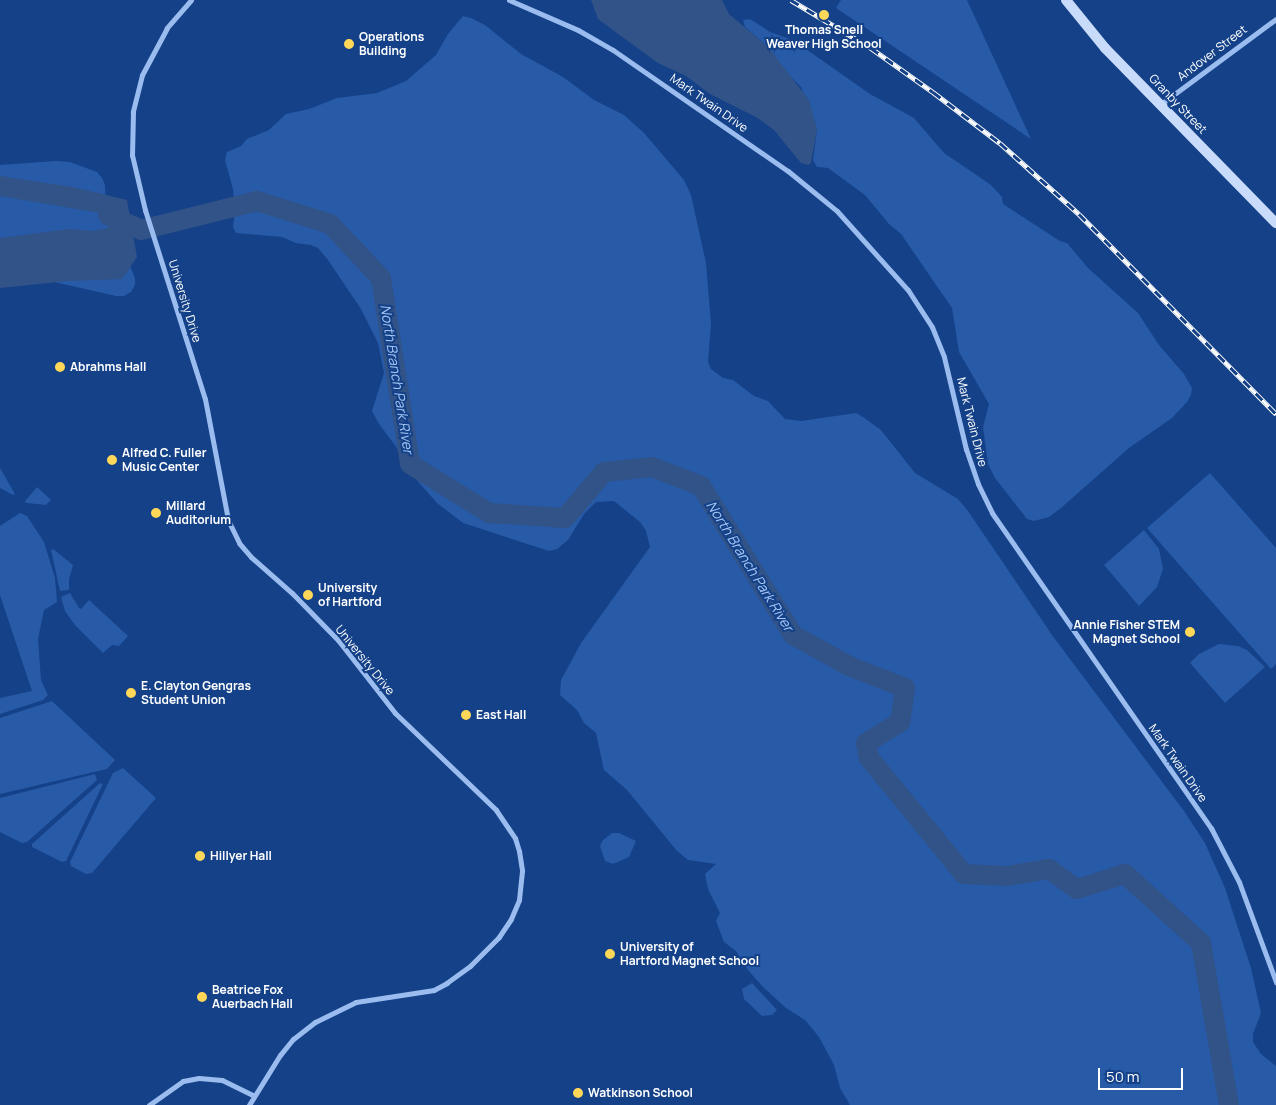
<!DOCTYPE html>
<style>
body{margin:0}
#map{position:relative;width:1276px;height:1105px;overflow:hidden;background:#144188;font-family:Manrope,sans-serif}
div>[style]{position:absolute}
.green>*{inset:0;background:#275aa7}
.water>*{inset:0;background:#325388}
.river>*{height:20px;margin:-10px;padding:0 10px;transform-origin:10px;border-radius:10px;background:#325388}
.minor>*{height:5px;margin:-2.5px;padding:0 2.5px;transform-origin:2.5px;border-radius:2.5px;background:#9bbcef}
.secondary>*{height:10px;margin:-5px;padding:0 5px;transform-origin:5px;border-radius:5px;background:#c8dbfa}
.rail>*{height:5px;margin-top:-2.5px;transform-origin:0;background:repeating-linear-gradient(90deg,#144188 0 9px,#fff 0 18px);box-sizing:border-box;border-block:1px solid #fff}
.dots>*{width:14px;height:14px;translate:-50% -50%;box-sizing:border-box;border:2px solid #144188;border-radius:50%}
span{translate:-50% -50%;white-space:nowrap;text-align:center;line-height:1.15;-webkit-text-stroke:4px #144188;paint-order:stroke}
.poi-label{font-size:12px;color:#fff;font-weight:700}
.left{translate:0 -50%;text-align:left}
.right{translate:-100% -50%;text-align:right}
.street-label{font-size:12px;color:#fff}
.water-label{font-size:14px;color:#a6c7f6;font-style:italic}
.scale{position:absolute;left:1098px;top:1068px;width:85px;height:22px;box-sizing:border-box;border:2px solid #fff;border-top:0;padding-left:6px;font-size:15px;line-height:18px;white-space:nowrap;color:#fff;-webkit-text-stroke:4px #144188;paint-order:stroke}
</style>
<div id="map">
<div class="green">
<div style="clip-path:polygon(841px 0,967px 0,1031px 139px,836px 8px)"></div>
<div style="clip-path:polygon(463px 16px,471px 18px,485px 25px,521px 54px,563px 77px,594px 100px,624px 115px,644px 133px,684px 180px,691px 195px,706px 263px,711px 324px,708px 362px,711px 369px,723px 378px,733px 380px,754px 396px,768px 401px,785px 419px,801px 421px,856px 413px,863px 417px,881px 430px,915px 473px,958px 499px,968px 511px,1052px 635px,1184px 811px,1205px 843px,1225px 888px,1251px 968px,1261px 1013px,1253px 1034px,1253px 1042px,1261px 1054px,1276px 1066px,1276px 1105px,850px 1105px,840px 1088px,834px 1065px,819px 1037px,805px 1020px,786px 1008px,763px 987px,748px 970px,736px 951px,724px 942px,716px 921px,720px 913px,708px 889px,705px 874px,716px 864px,688px 860px,677px 851px,627px 790px,604px 770px,596px 733px,584px 723px,577px 710px,560px 695px,561px 680px,581px 643px,650px 547px,646px 531px,640px 522px,614px 501px,596px 502px,584px 514px,568px 540px,557px 549px,549px 551px,463px 523px,437px 503px,407px 469px,397px 448px,379px 424px,372px 411px,384px 373px,378px 343px,361px 309px,328px 260px,318px 248px,311px 245px,296px 243px,282px 237px,236px 233px,233px 227px,235px 212px,233px 189px,225px 160px,227px 152px,241px 146px,247px 139px,269px 130px,286px 114px,309px 109px,337px 98px,377px 93px,406px 81px,436px 55px,448px 34px)"></div>
<div style="clip-path:polygon(750px 19px,770px 32px,793px 40px,870px 94px,914px 118px,944px 153px,991px 185px,1002px 197px,1003px 204px,1060px 241px,1067px 243px,1088px 268px,1138px 313px,1159px 345px,1184px 374px,1192px 388px,1191px 395px,1187px 402px,1172px 418px,1129px 448px,1061px 508px,1049px 517px,1034px 521px,1027px 519px,995px 478px,988px 464px,983px 427px,989px 404px,959px 352px,952px 308px,901px 234px,889px 224px,865px 195px,828px 168px,817px 167px,813px 160px,817px 129px,801px 87px,785px 71px,768px 47px,745px 27px,743px 20px)"></div>
<div style="clip-path:polygon(55px 161px,70px 162px,97px 172px,102px 178px,105px 185px,106px 208px,135px 278px,135px 285px,131px 292px,124px 296px,116px 296px,54px 282px,0 286px,0 165px)"></div>
<div style="clip-path:polygon(0 468px,15px 494px,13px 495px,0 488px)"></div>
<div style="clip-path:polygon(1210px 473px,1276px 548px,1276px 664px,1271px 669px,1147px 528px)"></div>
<div style="clip-path:polygon(37px 487px,51px 500px,46px 505px,26px 503px,25px 501px)"></div>
<div style="clip-path:polygon(20px 513px,27px 516px,44px 542px,55px 578px,57px 602px,44px 610px,38px 639px,41px 680px,48px 695px,43px 700px,0 714px,0 698px,32px 691px,0 595px,0 526px)"></div>
<div style="clip-path:polygon(1144px 530px,1159px 549px,1163px 569px,1157px 587px,1139px 606px,1104px 565px)"></div>
<div style="clip-path:polygon(53px 549px,73px 565px,69px 579px,69px 590px,60px 591px,51px 550px)"></div>
<div style="clip-path:polygon(70px 593px,79px 608px,81px 609px,89px 600px,128px 636px,119px 646px,112px 645px,103px 653px,75px 625px,65px 611px,61px 597px)"></div>
<div style="clip-path:polygon(1219px 644px,1238px 646px,1247px 650px,1265px 667px,1225px 703px,1190px 663px,1199px 654px)"></div>
<div style="clip-path:polygon(52px 701px,115px 760px,107px 769px,0 794px,0 718px)"></div>
<div style="clip-path:polygon(123px 768px,156px 798px,92px 873px,86px 874px,71px 866px,70px 862px,113px 773px)"></div>
<div style="clip-path:polygon(95px 774px,97px 780px,27px 842px,22px 843px,0 832px,0 798px)"></div>
<div style="clip-path:polygon(100px 783px,103px 784px,66px 861px,62px 862px,32px 847px,32px 844px)"></div>
<div style="clip-path:polygon(612px 833px,619px 833px,636px 841px,629px 857px,613px 864px,605px 861px,600px 846px,603px 840px)"></div>
<div style="clip-path:polygon(752px 983px,777px 1010px,772px 1015px,762px 1016px,744px 999px,742px 989px)"></div>
</div>
<div class="water">
<div style="clip-path:polygon(591px 0,722px 0,729px 14px,768px 47px,809px 100px,817px 129px,811px 163px,808px 165px,801px 163px,774px 130px,756px 117px,710px 94px,686px 76px,658px 63px,610px 28px,598px 19px)"></div>
<div style="clip-path:polygon(0 176px,73px 187px,127px 200px,137px 257px,122px 279px,68px 281px,0 288px,0 238px,69px 229px,93px 231px,108px 228px,106px 214px,0 196px)"></div>
</div>
<div class="river">
<div style="left:108px;top:215px;width:36px;rotate:24deg"></div>
<div style="left:141px;top:230px;width:120px;rotate:-14deg"></div>
<div style="left:257px;top:201px;width:77px;rotate:17.5deg"></div>
<div style="left:330px;top:224px;width:74px;rotate:46.6deg"></div>
<div style="left:381px;top:278px;width:188px;rotate:81.1deg"></div>
<div style="left:410px;top:464px;width:93px;rotate:31.8deg"></div>
<div style="left:489px;top:513px;width:76px;rotate:3.8deg"></div>
<div style="left:565px;top:518px;width:60px;rotate:-49.7deg"></div>
<div style="left:604px;top:472px;width:48px;rotate:-5.9deg"></div>
<div style="left:652px;top:467px;width:53px;rotate:21.2deg"></div>
<div style="left:701px;top:486px;width:175px;rotate:58.3deg"></div>
<div style="left:793px;top:635px;width:64px;rotate:29deg"></div>
<div style="left:849px;top:666px;width:60px;rotate:21.4deg"></div>
<div style="left:905px;top:688px;width:34px;rotate:98deg"></div>
<div style="left:900px;top:722px;width:40px;rotate:148deg"></div>
<div style="left:866px;top:743px;width:15px;rotate:79deg"></div>
<div style="left:869px;top:758px;width:150px;rotate:50.7deg"></div>
<div style="left:964px;top:874px;width:43px;rotate:2.7deg"></div>
<div style="left:1007px;top:876px;width:43px;rotate:-9.5deg"></div>
<div style="left:1049px;top:869px;width:34px;rotate:36deg"></div>
<div style="left:1077px;top:889px;width:50px;rotate:-17.4deg"></div>
<div style="left:1125px;top:874px;width:103px;rotate:42.2deg"></div>
<div style="left:1201px;top:943px;width:164px;rotate:80.2deg"></div>
</div>
<div class="minor">
<div style="left:191px;top:0;width:37px;rotate:131deg"></div>
<div style="left:167px;top:28px;width:53px;rotate:118deg"></div>
<div style="left:142px;top:75px;width:38px;rotate:104deg"></div>
<div style="left:133px;top:112px;width:43px;rotate:91.3deg"></div>
<div style="left:132px;top:155px;width:57px;rotate:76.7deg"></div>
<div style="left:145px;top:210px;width:198px;rotate:72.4deg"></div>
<div style="left:205px;top:399px;width:123px;rotate:79.2deg"></div>
<div style="left:228px;top:520px;width:25px;rotate:64deg"></div>
<div style="left:239px;top:543px;width:18px;rotate:49deg"></div>
<div style="left:251px;top:557px;width:55px;rotate:41.3deg"></div>
<div style="left:292px;top:593px;width:66px;rotate:45.6deg"></div>
<div style="left:338px;top:640px;width:93px;rotate:52deg"></div>
<div style="left:395px;top:713px;width:140px;rotate:43.8deg"></div>
<div style="left:496px;top:810px;width:34px;rotate:56deg"></div>
<div style="left:515px;top:838px;width:14px;rotate:73deg"></div>
<div style="left:519px;top:851px;width:20px;rotate:81deg"></div>
<div style="left:522px;top:871px;width:29px;rotate:96deg"></div>
<div style="left:519px;top:900px;width:21px;rotate:113deg"></div>
<div style="left:511px;top:919px;width:22px;rotate:124deg"></div>
<div style="left:499px;top:937px;width:41px;rotate:135deg"></div>
<div style="left:470px;top:966px;width:29px;rotate:144deg"></div>
<div style="left:447px;top:983px;width:15px;rotate:152deg"></div>
<div style="left:434px;top:990px;width:79px;rotate:171.3deg"></div>
<div style="left:356px;top:1002px;width:46px;rotate:154deg"></div>
<div style="left:315px;top:1022px;width:28px;rotate:142deg"></div>
<div style="left:293px;top:1039px;width:21px;rotate:129deg"></div>
<div style="left:280px;top:1055px;width:59px;rotate:121.8deg"></div>
<div style="left:509px;top:0;width:75px;rotate:23.5deg"></div>
<div style="left:578px;top:30px;width:40px;rotate:29.7deg"></div>
<div style="left:613px;top:50px;width:213px;rotate:34.7deg"></div>
<div style="left:788px;top:171px;width:63px;rotate:39.2deg"></div>
<div style="left:837px;top:211px;width:106px;rotate:48.1deg"></div>
<div style="left:908px;top:290px;width:44px;rotate:57deg"></div>
<div style="left:932px;top:327px;width:32px;rotate:68deg"></div>
<div style="left:944px;top:357px;width:95px;rotate:76.6deg"></div>
<div style="left:966px;top:449px;width:37px;rotate:71deg"></div>
<div style="left:978px;top:484px;width:32px;rotate:64deg"></div>
<div style="left:992px;top:513px;width:384px;rotate:55.2deg"></div>
<div style="left:1211px;top:828px;width:61px;rotate:62.6deg"></div>
<div style="left:1239px;top:882px;width:107px;rotate:69.7deg"></div>
<div style="left:1161px;top:104px;width:143px;rotate:-36.5deg"></div>
<div style="left:149px;top:1105px;width:42px;rotate:-35.2deg"></div>
<div style="left:183px;top:1081px;width:16px;rotate:-11deg"></div>
<div style="left:199px;top:1078px;width:23px;rotate:5deg"></div>
<div style="left:222px;top:1080px;width:34px;rotate:26deg"></div>
</div>
<div class="secondary">
<div style="left:1066px;top:0;width:62px;rotate:50.9deg"></div>
<div style="left:1105px;top:48px;width:245px;rotate:45.7deg"></div>
</div>
<div class="rail">
<div style="left:791px;top:0;width:93px;rotate:31deg"></div>
<div style="left:871px;top:48px;width:76px;rotate:35.4deg"></div>
<div style="left:933px;top:92px;width:84px;rotate:37.3deg"></div>
<div style="left:1000px;top:143px;width:106px;rotate:41.9deg"></div>
<div style="left:1079px;top:214px;width:281px;rotate:45.4deg"></div>
</div>
<div class="dots">
<div style="left:824px;top:15px;background:#ffd859"></div>
<div style="left:349px;top:44px;background:#ffd859"></div>
<div style="left:60px;top:367px;background:#ffd859"></div>
<div style="left:112px;top:460px;background:#ffd859"></div>
<div style="left:156px;top:513px;background:#ffd859"></div>
<div style="left:308px;top:595px;background:#ffd859"></div>
<div style="left:1190px;top:632px;background:#ffd859"></div>
<div style="left:131px;top:693px;background:#ffd859"></div>
<div style="left:466px;top:715px;background:#ffd859"></div>
<div style="left:200px;top:856px;background:#ffd859"></div>
<div style="left:610px;top:954px;background:#ffd859"></div>
<div style="left:202px;top:997px;background:#ffd859"></div>
<div style="left:578px;top:1093px;background:#ffd859"></div>
</div>
<div class="poi-label">
<span style="left:824px;top:37px">Thomas Snell<br>Weaver High School</span>
<span class="left" style="left:359px;top:44px">Operations<br>Building</span>
<span class="left" style="left:70px;top:367px">Abrahms Hall</span>
<span class="left" style="left:122px;top:460px">Alfred C. Fuller<br>Music Center</span>
<span class="left" style="left:166px;top:513px">Millard<br>Auditorium</span>
<span class="left" style="left:318px;top:595px">University<br>of Hartford</span>
<span class="right" style="left:1180px;top:632px">Annie Fisher STEM<br>Magnet School</span>
<span class="left" style="left:141px;top:693px">E. Clayton Gengras<br>Student Union</span>
<span class="left" style="left:476px;top:715px">East Hall</span>
<span class="left" style="left:210px;top:856px">Hillyer Hall</span>
<span class="left" style="left:620px;top:954px">University of<br>Hartford Magnet School</span>
<span class="left" style="left:212px;top:997px">Beatrice Fox<br>Auerbach Hall</span>
<span class="left" style="left:588px;top:1093px">Watkinson School</span>
</div>
<div class="street-label">
<span style="left:1212px;top:53px;rotate:-37deg">Andover Street</span>
<span style="left:709px;top:103px;rotate:35deg">Mark Twain Drive</span>
<span style="left:1178px;top:104px;rotate:46deg">Granby Street</span>
<span style="left:185px;top:301px;rotate:73deg">University Drive</span>
<span style="left:972px;top:422px;rotate:76deg">Mark Twain Drive</span>
<span style="left:365px;top:660px;rotate:51deg">University Drive</span>
<span style="left:1178px;top:763px;rotate:55deg">Mark Twain Drive</span>
</div>
<div class="water-label">
<span style="left:397px;top:379px;rotate:81deg">North Branch Park River</span>
<span style="left:750px;top:566px;rotate:58deg">North Branch Park River</span>
</div>
<div class="scale">50 m</div>
</div>
